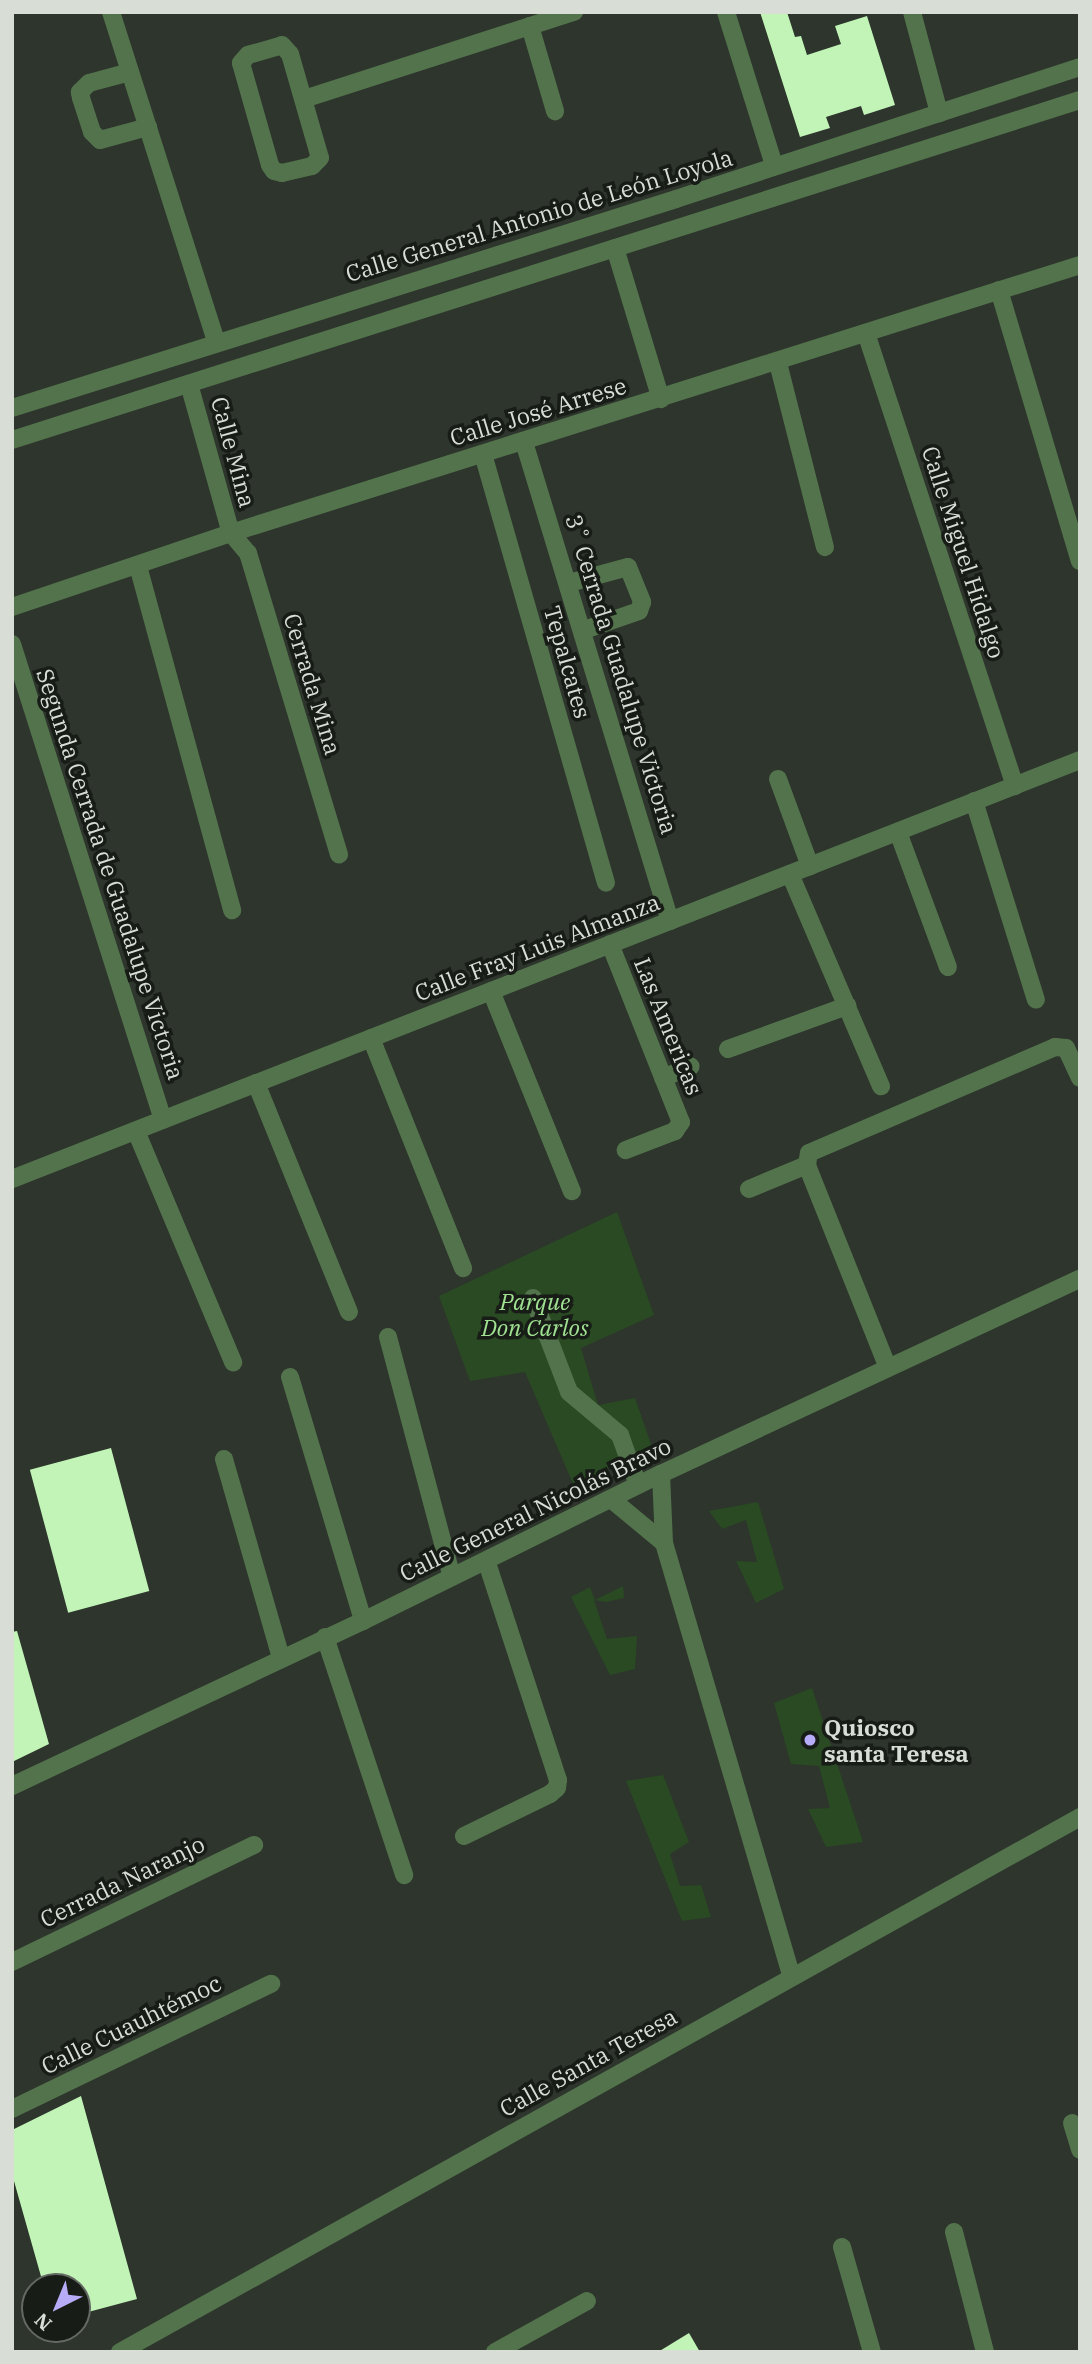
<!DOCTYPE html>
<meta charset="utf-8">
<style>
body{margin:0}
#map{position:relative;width:1092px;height:2364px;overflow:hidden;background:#2d352c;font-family:"IBM Plex Serif",serif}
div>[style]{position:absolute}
.green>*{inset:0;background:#294a22}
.building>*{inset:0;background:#c2f4b8;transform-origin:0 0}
.minor>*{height:18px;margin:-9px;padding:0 9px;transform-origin:9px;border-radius:9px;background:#53734c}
.dots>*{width:19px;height:19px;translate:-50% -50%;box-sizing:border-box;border:4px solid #181c17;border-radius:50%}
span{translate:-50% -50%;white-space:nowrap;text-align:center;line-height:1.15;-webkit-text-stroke:7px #181c17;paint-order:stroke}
.street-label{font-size:23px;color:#d8ddd6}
.park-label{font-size:23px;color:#a0e292;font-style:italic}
.poi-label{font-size:23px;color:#d8ddd6;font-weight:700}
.left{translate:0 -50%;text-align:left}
.frame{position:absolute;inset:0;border:14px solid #d8ddd6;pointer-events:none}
.north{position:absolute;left:21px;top:2273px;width:70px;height:70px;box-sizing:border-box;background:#181c17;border:2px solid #656963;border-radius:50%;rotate:223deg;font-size:19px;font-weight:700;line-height:28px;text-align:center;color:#d8ddd6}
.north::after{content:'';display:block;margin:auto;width:24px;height:32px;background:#b6acf8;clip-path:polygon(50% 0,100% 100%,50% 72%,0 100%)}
</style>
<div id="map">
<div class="green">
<div style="clip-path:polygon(617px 1212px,654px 1315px,581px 1348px,598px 1405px,635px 1398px,652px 1447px,574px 1486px,525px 1372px,470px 1381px,439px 1296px)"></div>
<div style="clip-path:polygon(758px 1502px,784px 1589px,756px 1603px,736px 1561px,757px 1562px,746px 1520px,722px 1529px,709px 1511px)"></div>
<div style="clip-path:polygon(623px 1586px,624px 1598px,606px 1602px,594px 1600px,607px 1639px,637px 1636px,635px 1669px,610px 1675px,571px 1597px,590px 1587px,595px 1600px)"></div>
<div style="clip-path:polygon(812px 1688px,863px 1842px,826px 1847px,808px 1809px,830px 1808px,819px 1766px,791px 1764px,774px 1703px)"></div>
<div style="clip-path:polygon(663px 1775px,689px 1842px,670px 1854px,680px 1886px,701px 1885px,711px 1917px,682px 1921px,626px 1781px)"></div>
</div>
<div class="building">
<div style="clip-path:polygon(760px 12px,787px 12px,795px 37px,801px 36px,807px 55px,841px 44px,835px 26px,867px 16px,895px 105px,864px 115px,861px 106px,826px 117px,830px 128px,800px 137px)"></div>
<div style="left:111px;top:1448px;width:148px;height:84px;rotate:75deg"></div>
<div style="clip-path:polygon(17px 1631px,49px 1744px,12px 1762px,12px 1632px)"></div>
<div style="clip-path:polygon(81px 2096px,137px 2299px,77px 2315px,77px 2287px,44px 2287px,12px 2174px,12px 2130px)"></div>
<div style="clip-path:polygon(689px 2333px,700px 2352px,658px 2352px)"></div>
</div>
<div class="minor">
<div style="left:111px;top:12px;width:345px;rotate:72.3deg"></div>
<div style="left:726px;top:12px;width:160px;rotate:72.6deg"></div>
<div style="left:912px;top:12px;width:105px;rotate:75deg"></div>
<div style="left:530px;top:26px;width:89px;rotate:73.6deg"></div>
<div style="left:282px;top:45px;width:12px;rotate:48deg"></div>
<div style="left:290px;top:54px;width:108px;rotate:73.9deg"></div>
<div style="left:320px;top:158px;width:11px;rotate:135deg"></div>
<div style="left:312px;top:166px;width:31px;rotate:167deg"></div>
<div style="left:282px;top:173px;width:8px;rotate:-166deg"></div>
<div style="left:274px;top:171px;width:7px;rotate:-124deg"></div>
<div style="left:270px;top:165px;width:106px;rotate:-105.9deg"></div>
<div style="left:241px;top:63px;width:11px;rotate:-49deg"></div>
<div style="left:248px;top:55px;width:35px;rotate:-16deg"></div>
<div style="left:130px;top:72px;width:42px;rotate:165deg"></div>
<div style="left:89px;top:83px;width:13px;rotate:135deg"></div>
<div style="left:80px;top:92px;width:6px;rotate:81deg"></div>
<div style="left:81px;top:98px;width:36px;rotate:72deg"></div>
<div style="left:92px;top:132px;width:11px;rotate:45deg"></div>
<div style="left:100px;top:140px;width:50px;rotate:-15.2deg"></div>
<div style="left:304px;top:99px;width:284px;rotate:-17.9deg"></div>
<div style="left:615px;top:248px;width:158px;rotate:73.1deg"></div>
<div style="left:999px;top:290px;width:283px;rotate:73.4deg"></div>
<div style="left:866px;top:333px;width:477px;rotate:71.8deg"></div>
<div style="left:778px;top:363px;width:190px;rotate:75.7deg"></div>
<div style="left:189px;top:384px;width:155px;rotate:74.3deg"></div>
<div style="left:231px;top:533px;width:26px;rotate:50deg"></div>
<div style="left:248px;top:553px;width:315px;rotate:73.2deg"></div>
<div style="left:12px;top:408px;width:696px;rotate:-17.47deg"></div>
<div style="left:676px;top:199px;width:425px;rotate:-18.1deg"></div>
<div style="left:12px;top:440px;width:1121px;rotate:-17.66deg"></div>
<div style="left:524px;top:442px;width:501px;rotate:73.05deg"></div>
<div style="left:483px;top:454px;width:446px;rotate:74deg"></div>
<div style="left:138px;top:566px;width:357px;rotate:74.7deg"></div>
<div style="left:569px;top:583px;width:61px;rotate:-15.2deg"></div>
<div style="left:628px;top:567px;width:38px;rotate:68deg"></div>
<div style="left:642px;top:602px;width:9px;rotate:108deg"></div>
<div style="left:639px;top:611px;width:58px;rotate:160.9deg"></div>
<div style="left:12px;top:607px;width:231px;rotate:-18.7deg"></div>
<div style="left:231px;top:533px;width:890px;rotate:-17.52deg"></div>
<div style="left:12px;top:644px;width:499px;rotate:72.4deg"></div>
<div style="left:778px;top:779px;width:93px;rotate:69.8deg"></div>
<div style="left:974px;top:801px;width:208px;rotate:72.7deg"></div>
<div style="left:898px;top:832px;width:144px;rotate:69.7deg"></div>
<div style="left:790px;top:874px;width:231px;rotate:66.8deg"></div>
<div style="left:610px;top:944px;width:192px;rotate:68.3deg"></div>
<div style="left:681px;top:1122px;width:11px;rotate:124deg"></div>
<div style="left:675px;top:1131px;width:53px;rotate:158.8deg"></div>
<div style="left:491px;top:991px;width:216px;rotate:68deg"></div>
<div style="left:371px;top:1038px;width:248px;rotate:68.2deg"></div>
<div style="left:728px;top:1049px;width:127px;rotate:-19.9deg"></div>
<div style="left:663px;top:1078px;width:30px;rotate:-23deg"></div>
<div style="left:256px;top:1083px;width:247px;rotate:67.9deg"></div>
<div style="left:136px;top:1131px;width:251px;rotate:67.2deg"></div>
<div style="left:12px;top:1179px;width:1147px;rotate:-21.42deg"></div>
<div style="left:749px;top:1189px;width:63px;rotate:-22.5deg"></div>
<div style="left:533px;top:1298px;width:101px;rotate:69deg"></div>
<div style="left:569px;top:1392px;width:67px;rotate:40.1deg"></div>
<div style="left:620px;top:1435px;width:53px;rotate:70.2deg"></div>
<div style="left:388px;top:1337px;width:248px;rotate:75.1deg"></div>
<div style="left:888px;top:1368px;width:219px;rotate:-111.8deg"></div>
<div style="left:807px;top:1165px;width:12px;rotate:-81deg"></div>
<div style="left:809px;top:1153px;width:268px;rotate:-23.3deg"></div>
<div style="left:1055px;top:1047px;width:11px;rotate:5deg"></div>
<div style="left:1066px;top:1048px;width:33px;rotate:65deg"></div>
<div style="left:290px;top:1377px;width:255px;rotate:73.3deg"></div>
<div style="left:224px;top:1459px;width:207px;rotate:74deg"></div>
<div style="left:661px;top:1474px;width:69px;rotate:87.5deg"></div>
<div style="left:664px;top:1543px;width:452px;rotate:73.6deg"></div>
<div style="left:611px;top:1499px;width:69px;rotate:39.7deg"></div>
<div style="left:325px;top:1637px;width:251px;rotate:71.6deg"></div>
<div style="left:12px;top:1786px;width:388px;rotate:-25.2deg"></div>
<div style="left:363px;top:1621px;width:332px;rotate:-26.3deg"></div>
<div style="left:661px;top:1474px;width:462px;rotate:-25deg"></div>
<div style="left:464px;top:1836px;width:96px;rotate:-26deg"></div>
<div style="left:550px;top:1794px;width:9px;rotate:-41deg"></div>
<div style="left:557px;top:1788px;width:8px;rotate:-83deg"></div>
<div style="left:558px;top:1780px;width:231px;rotate:-108.1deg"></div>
<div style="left:12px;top:1962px;width:269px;rotate:-25.8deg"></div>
<div style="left:12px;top:2109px;width:288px;rotate:-25.8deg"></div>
<div style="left:1072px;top:2123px;width:28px;rotate:73deg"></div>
<div style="left:954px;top:2232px;width:124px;rotate:75.5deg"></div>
<div style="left:842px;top:2247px;width:109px;rotate:74.1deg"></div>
<div style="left:120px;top:2352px;width:1099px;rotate:-29.13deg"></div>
<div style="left:495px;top:2352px;width:105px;rotate:-29deg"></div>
</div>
<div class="dots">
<div style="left:810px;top:1740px;background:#b6acf8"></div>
</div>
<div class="street-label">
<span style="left:539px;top:215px;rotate:-17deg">Calle General Antonio de León Loyola</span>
<span style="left:538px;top:411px;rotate:-17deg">Calle José Arrese</span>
<span style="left:234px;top:452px;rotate:75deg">Calle Mina</span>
<span style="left:964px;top:552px;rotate:72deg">Calle Miguel Hidalgo</span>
<span style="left:568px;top:662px;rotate:74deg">Tepalcates</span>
<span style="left:622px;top:674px;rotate:73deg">3˚ Cerrada Guadalupe Victoria</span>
<span style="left:313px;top:684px;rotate:73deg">Cerrada Mina</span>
<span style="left:111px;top:874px;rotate:72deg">Segunda Cerrada de Guadalupe Victoria</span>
<span style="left:537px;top:947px;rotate:-21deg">Calle Fray Luis Almanza</span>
<span style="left:669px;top:1026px;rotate:68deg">Las Americas</span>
<span style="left:535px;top:1509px;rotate:-26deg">Calle General Nicolás Bravo</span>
<span style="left:122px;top:1881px;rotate:-26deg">Cerrada Naranjo</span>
<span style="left:131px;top:2024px;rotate:-26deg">Calle Cuauhtémoc</span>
<span style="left:588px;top:2062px;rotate:-29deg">Calle Santa Teresa</span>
</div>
<div class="park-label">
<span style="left:535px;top:1314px">Parque<br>Don Carlos</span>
</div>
<div class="poi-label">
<span class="left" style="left:824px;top:1740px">Quiosco<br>santa Teresa</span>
</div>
<div class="frame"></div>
<div class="north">N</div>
</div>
